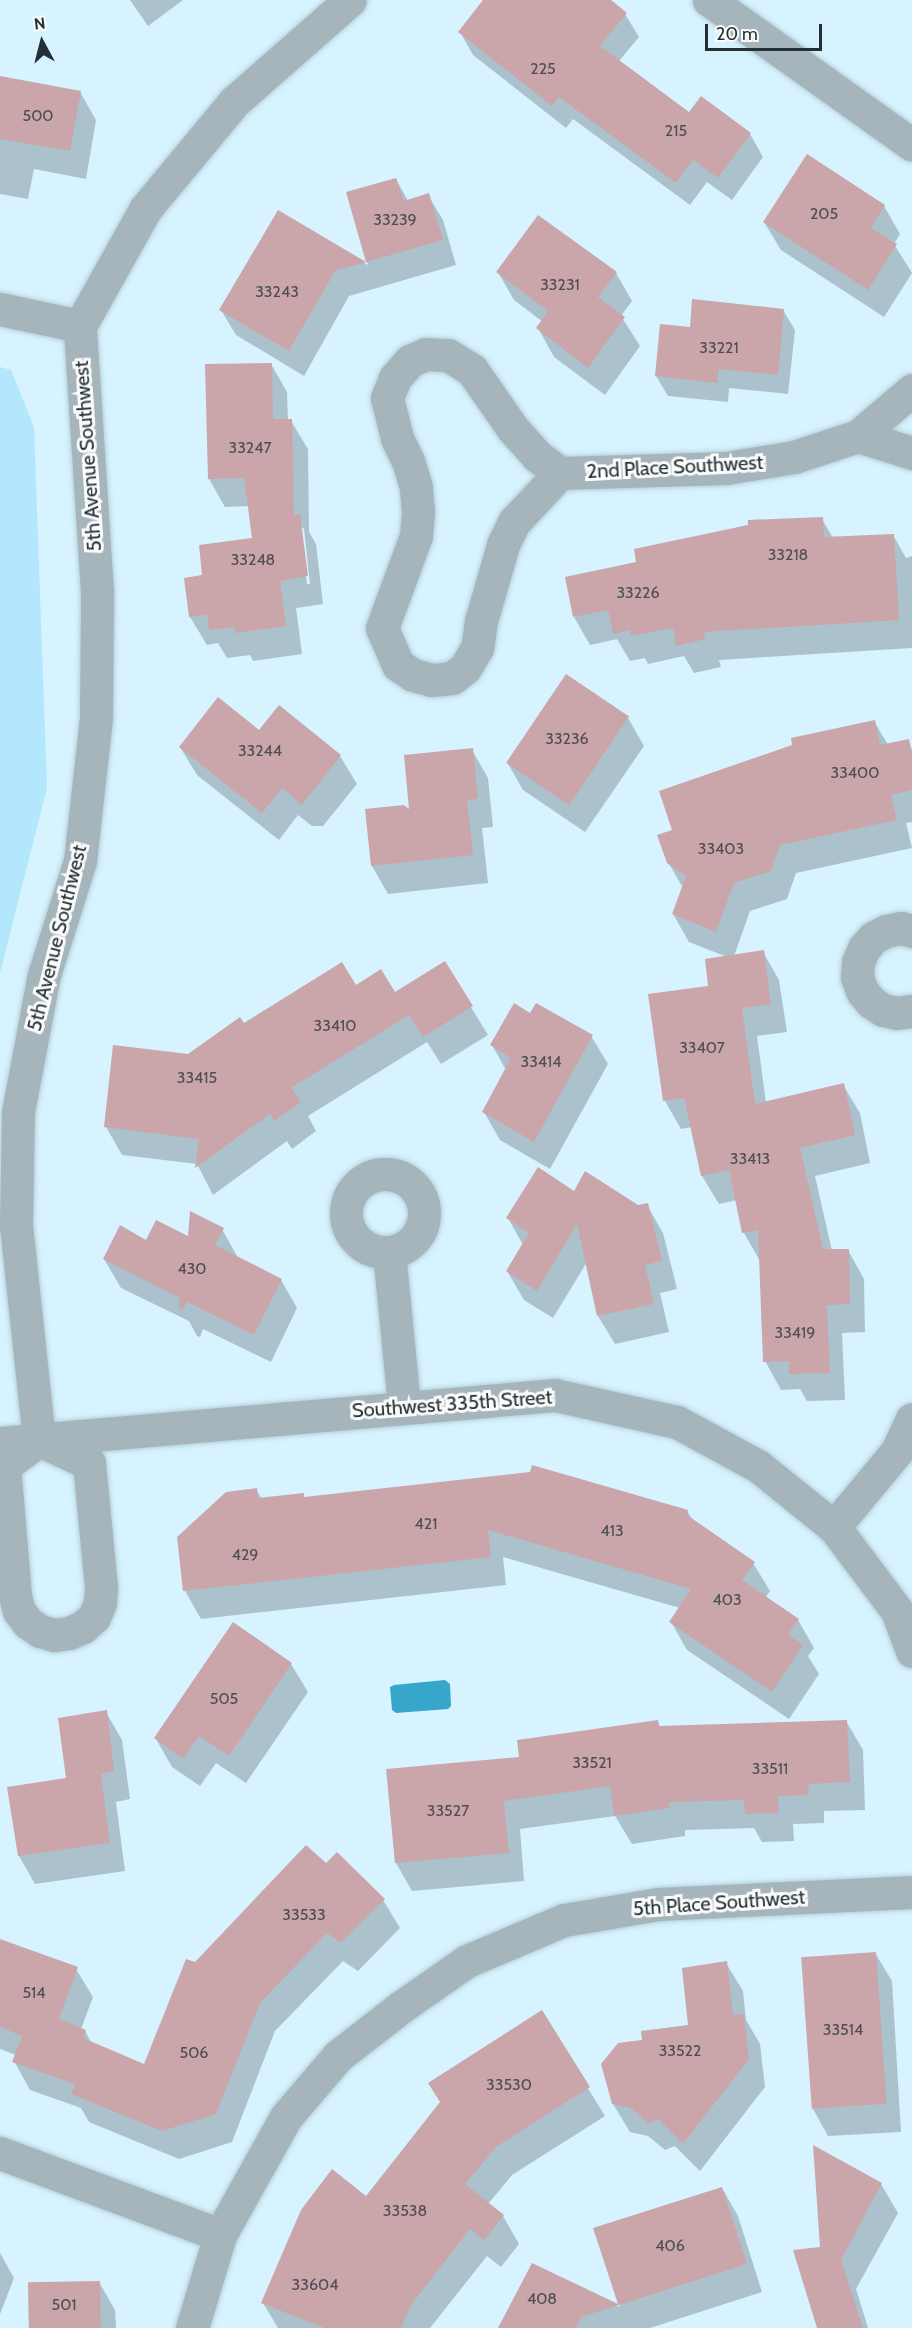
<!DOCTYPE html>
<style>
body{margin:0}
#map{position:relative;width:912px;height:2328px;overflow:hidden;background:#d6f3ff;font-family:Cabin,sans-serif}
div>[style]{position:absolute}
.green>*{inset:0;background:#b2e7fd}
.water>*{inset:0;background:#36a6cb}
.shadow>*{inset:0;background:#0003}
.building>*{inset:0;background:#caa5a9;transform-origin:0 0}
.roads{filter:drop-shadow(0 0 2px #b6d0db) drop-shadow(0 0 2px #b6d0db)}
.street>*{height:33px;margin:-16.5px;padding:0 16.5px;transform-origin:16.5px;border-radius:16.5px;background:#a5b5bb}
.street>.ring{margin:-16.5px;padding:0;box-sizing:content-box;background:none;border:33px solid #a5b5bb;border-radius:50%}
span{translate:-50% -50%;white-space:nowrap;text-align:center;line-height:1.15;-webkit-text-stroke:6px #fbfbfb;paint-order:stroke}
.number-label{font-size:16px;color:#4d4e54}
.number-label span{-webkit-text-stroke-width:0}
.street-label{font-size:20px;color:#233137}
.north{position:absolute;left:12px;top:12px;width:60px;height:60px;-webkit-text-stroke:4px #fbfbfb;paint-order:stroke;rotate:353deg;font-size:16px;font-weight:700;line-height:24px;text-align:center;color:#233137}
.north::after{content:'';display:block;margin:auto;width:21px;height:27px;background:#233137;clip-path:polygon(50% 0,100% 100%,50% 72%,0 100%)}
.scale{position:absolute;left:705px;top:24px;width:117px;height:27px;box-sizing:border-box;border:3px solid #233137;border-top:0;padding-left:8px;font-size:18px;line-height:21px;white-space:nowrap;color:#233137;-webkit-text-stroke:4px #fbfbfb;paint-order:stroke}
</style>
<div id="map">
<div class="green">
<div style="clip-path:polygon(0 367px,11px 370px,34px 427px,47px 788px,0 973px)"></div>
</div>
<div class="water">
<div style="clip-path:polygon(445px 1680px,450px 1684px,451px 1706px,448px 1709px,396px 1713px,392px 1710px,390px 1687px,394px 1685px)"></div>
</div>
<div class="shadow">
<div style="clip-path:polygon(130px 0,183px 0,148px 26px)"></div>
<div style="clip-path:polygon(485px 0,608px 0,625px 14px,639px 37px,619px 61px,690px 114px,750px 134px,763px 157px,732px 200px,707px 182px,690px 205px,573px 119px,566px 128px,473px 55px,460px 32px)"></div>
<div style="clip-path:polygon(0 78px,80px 92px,96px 120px,86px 179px,34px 169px,28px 199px,0 194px)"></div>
<div style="clip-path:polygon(396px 179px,408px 201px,428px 195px,443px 220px,456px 265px,349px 296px,304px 376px,236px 335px,221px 310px,278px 212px,368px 265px,348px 193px)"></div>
<div style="clip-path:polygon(884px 206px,900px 234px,894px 244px,912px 273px,884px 317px,781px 250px,764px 222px)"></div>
<div style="clip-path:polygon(498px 272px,616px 273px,632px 301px,621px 316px,640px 346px,605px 395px,554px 357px,538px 328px,543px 322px,514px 300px)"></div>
<div style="clip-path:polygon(783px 310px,795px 330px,788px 394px,729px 388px,728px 402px,668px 396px,656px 376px,661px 326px,691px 329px)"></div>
<div style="clip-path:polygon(evenodd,271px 364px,287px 392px,288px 421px,291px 421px,308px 449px,309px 532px,316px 544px,323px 604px,296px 608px,302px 654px,253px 661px,250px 655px,227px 658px,218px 643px,207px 645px,190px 617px,204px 576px,253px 539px,249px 506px,225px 507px,209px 479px,271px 364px,300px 525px,304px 529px,310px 584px,307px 584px,300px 525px)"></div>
<div style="clip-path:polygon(822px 519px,833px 538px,893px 535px,906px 558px,912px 556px,912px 648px,719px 660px,721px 667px,694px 673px,684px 656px,648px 664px,645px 658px,630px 661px,617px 639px,590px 645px,574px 617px)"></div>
<div style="clip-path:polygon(279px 708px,340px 756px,357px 784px,323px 826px,312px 826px,298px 815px,279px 840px,197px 775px,180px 747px,260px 732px)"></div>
<div style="clip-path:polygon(628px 718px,644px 746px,585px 832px,523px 790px,507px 762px)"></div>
<div style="clip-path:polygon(874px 721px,888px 745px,908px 743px,912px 749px,912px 822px,906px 823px,912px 848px,796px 873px,787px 899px,750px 911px,734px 956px,763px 952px,779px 980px,787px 1032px,757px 1036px,766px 1103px,843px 1085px,860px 1113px,870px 1163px,815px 1176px,832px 1251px,848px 1250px,864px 1279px,865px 1332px,842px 1333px,845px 1400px,807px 1401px,800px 1389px,781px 1390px,765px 1361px,760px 1261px,744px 1233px,737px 1200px,719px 1204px,702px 1176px,692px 1127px,681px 1129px,665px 1101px,710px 987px,727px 957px,689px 942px,673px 914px,683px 888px,668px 862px,674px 831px)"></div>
<div style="clip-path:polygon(472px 750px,488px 778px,493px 827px,482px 828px,488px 883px,388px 894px,372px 866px,411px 812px)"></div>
<div style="clip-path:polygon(444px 963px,488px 1035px,441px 1064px,427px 1042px,308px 1116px,316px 1131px,292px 1149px,287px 1141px,213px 1195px,197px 1164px,122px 1155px,106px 1127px,189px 1055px,244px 1025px,356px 987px,395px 994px)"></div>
<div style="clip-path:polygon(531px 1015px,591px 1036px,608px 1064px,550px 1169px,500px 1140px,484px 1112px,506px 1070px,492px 1045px)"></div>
<div style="clip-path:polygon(574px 1193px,637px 1207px,647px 1205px,663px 1233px,677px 1289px,660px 1293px,669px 1332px,615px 1344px,598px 1316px,587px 1262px,553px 1318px,524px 1300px,507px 1271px,523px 1245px,508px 1218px)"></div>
<div style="clip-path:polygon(222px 1229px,238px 1258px,281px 1280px,297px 1308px,271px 1362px,203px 1329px,200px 1337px,197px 1336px,189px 1321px,121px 1288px,104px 1259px,147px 1242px,189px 1238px)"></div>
<div style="clip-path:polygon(256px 1490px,262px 1499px,303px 1494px,305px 1499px,687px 1511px,694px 1522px,753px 1563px,770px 1591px,765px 1598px,798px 1620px,814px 1648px,808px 1656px,819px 1674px,789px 1719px,687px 1650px,671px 1622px,680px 1608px,503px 1557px,506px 1585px,201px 1619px,185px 1591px)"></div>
<div style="clip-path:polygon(291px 1664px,308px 1692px,246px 1783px,216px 1763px,200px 1786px,172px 1767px,156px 1739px)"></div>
<div style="clip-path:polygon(106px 1712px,122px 1740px,130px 1799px,116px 1802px,125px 1871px,35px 1884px,19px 1856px,9px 1788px,68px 1779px)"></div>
<div style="clip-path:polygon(657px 1721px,661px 1728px,846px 1721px,863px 1750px,865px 1810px,824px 1811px,824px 1823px,793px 1824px,794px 1841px,762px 1842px,754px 1828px,685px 1830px,685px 1836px,632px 1844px,615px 1816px,520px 1829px,524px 1881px,412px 1891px,396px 1863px,388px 1771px,521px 1758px)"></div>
<div style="clip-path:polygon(326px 1865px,383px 1900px,400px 1928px,358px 1971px,343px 1961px,275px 2031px,232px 2142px,179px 2159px,89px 2122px,81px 2108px,30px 2090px,14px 2061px,16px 2055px,0 2049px,0 1940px,76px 1969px,93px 1997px,81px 2029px,85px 2031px,92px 2044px,144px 2066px,195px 1964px)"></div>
<div style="clip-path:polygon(875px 1953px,892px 1981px,901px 2132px,828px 2136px,812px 2107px)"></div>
<div style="clip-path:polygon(726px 1963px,743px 1991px,746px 2020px,760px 2044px,765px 2087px,700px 2171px,675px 2146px,665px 2150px,648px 2136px,630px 2132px,613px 2104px,644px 2042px,690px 2026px)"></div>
<div style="clip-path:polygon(541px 2012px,605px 2116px,512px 2175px,488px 2204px,503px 2216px,519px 2244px,501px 2267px,487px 2256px,430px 2328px,278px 2328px,263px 2303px,366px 2198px)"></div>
<div style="clip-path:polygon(815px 2148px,881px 2184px,898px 2213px,856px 2289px,868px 2328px,818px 2328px,821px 2249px)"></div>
<div style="clip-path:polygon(722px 2188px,738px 2216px,762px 2292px,650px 2328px,500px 2328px,533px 2265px,620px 2307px,595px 2229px)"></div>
<div style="clip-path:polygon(0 2253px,14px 2278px,0 2314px)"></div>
<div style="clip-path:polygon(99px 2282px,115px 2310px,116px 2328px,31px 2328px)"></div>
</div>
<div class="building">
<div style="clip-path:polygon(483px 0,611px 0,627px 13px,600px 46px,689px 112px,701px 96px,751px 133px,718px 178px,693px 160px,676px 183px,559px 97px,552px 106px,458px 32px)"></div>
<div style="clip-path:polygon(0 76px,81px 91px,70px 151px,0 139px)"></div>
<div style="clip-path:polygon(807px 154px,885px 205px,871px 228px,897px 244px,868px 290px,763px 222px)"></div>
<div style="clip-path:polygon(396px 178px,404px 201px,429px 193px,443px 240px,335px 271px,289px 351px,219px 310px,278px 210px,366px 262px,346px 192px)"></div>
<div style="clip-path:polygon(538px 215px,617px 272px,598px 297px,625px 317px,588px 368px,536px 328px,548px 311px,496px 272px)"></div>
<div style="clip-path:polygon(692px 299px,784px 309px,778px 375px,719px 369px,717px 383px,655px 376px,660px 324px,690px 327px)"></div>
<div style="clip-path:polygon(272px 363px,273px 419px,292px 419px,294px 515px,300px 514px,308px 576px,280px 581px,286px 626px,235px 633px,235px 627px,209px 630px,207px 614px,189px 617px,184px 578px,202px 575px,199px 545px,252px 538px,244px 478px,208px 479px,205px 364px)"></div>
<div style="clip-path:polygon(823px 517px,824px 537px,894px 534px,899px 620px,704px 632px,706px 639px,676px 646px,673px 628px,631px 636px,630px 630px,613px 634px,608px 610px,573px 617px,565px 577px,636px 562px,634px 549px,748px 525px,748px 520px)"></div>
<div style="left:566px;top:674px;width:76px;height:107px;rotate:34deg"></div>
<div style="clip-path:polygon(218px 697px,259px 730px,279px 705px,341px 755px,302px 805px,282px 788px,262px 813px,179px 747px)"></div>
<div style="clip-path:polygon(875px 720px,880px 745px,909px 739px,912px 755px,912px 790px,891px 795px,897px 820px,780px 845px,771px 871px,734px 883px,716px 932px,672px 914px,686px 876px,667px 863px,657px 835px,672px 830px,659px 791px,792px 745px,791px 738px)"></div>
<div style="clip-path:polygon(473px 748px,478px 799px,467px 800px,473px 855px,371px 866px,365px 809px,404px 805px,409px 809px,404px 755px)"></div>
<div style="clip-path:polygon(764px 950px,771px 1004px,742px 1008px,755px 1104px,844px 1083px,855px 1135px,800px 1148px,823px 1249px,849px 1249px,850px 1304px,827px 1305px,830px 1373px,789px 1374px,789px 1361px,763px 1362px,758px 1230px,742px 1233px,729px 1170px,701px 1176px,684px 1098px,663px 1101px,648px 994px,708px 986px,705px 959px)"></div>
<div style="clip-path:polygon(445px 961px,473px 1006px,423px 1037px,409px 1015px,291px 1088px,301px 1102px,274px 1121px,270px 1114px,195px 1168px,199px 1139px,104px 1127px,113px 1045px,188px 1054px,240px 1017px,244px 1023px,342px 962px,356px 985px,381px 969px,395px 992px)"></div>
<div style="clip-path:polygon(514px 1003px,530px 1013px,536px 1003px,593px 1035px,534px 1142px,482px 1112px,511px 1058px,490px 1045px)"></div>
<div style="clip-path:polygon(538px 1167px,574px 1191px,585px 1171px,638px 1205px,648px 1203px,662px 1261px,645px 1265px,654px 1304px,597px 1316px,577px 1224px,537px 1291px,506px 1271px,529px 1233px,506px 1218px)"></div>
<div style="clip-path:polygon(190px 1211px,224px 1228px,215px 1245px,282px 1279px,254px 1335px,187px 1302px,183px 1309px,179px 1308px,180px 1298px,103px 1259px,120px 1225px,146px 1240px,156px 1220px,188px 1236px)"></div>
<div style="clip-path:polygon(532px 1465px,688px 1510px,687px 1515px,755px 1562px,742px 1580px,799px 1619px,788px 1634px,803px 1645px,772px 1692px,669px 1622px,691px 1589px,488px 1530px,491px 1557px,183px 1591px,177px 1537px,226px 1492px,257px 1488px,258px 1498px,304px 1493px,304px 1497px,530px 1472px)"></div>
<div style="clip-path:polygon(233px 1622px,292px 1663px,229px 1756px,199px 1736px,183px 1759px,154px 1738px)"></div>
<div style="clip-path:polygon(107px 1710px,114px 1771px,101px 1774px,110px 1843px,18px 1856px,7px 1787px,66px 1778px,58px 1718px)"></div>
<div style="clip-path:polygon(658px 1720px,659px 1726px,847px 1720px,850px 1782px,808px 1784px,809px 1795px,778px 1796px,779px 1813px,745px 1814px,744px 1800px,669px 1802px,670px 1808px,614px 1816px,610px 1786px,504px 1801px,509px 1853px,395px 1863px,386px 1769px,519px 1757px,517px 1740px)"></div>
<div style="clip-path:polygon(306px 1845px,326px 1863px,337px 1852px,385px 1899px,341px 1943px,327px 1933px,260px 2003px,216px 2114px,162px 2131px,71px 2094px,75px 2084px,12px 2062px,22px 2036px,0 2027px,0 1939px,78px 1967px,59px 2019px,86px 2030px,83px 2038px,144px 2064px,186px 1959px,195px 1962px)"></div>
<div style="left:876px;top:1952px;width:152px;height:75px;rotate:86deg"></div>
<div style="clip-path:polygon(727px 1961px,733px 2015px,744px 2014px,749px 2059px,683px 2144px,658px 2119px,648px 2123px,631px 2108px,612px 2104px,601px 2064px,618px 2043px,642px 2040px,641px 2031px,688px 2025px,682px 1968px)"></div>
<div style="clip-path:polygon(542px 2010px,590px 2087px,496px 2147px,465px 2184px,504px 2215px,484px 2240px,470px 2229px,411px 2305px,401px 2328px,325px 2328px,261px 2303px,301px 2210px,332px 2169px,366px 2196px,440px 2102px,428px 2083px)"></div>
<div style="clip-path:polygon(813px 2145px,882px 2183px,841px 2260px,863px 2328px,817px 2328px,793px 2250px,820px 2247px)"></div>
<div style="clip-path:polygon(722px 2187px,747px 2264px,581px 2317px,576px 2328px,498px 2328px,532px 2263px,618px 2304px,593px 2228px)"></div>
<div style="left:100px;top:2281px;width:47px;height:72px;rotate:89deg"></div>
</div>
<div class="roads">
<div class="street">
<div style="left:709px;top:0;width:249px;rotate:35.5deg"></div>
<div style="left:0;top:309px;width:82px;rotate:12deg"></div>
<div style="left:80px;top:326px;width:135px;rotate:-60.8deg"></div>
<div style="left:146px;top:208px;width:138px;rotate:-50.3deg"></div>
<div style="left:234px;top:102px;width:154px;rotate:-41.3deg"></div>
<div style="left:858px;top:436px;width:57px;rotate:17.5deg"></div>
<div style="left:560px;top:473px;width:67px;rotate:133.2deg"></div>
<div style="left:514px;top:522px;width:25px;rotate:116deg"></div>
<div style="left:503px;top:545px;width:79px;rotate:106.1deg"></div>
<div style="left:481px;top:621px;width:27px;rotate:98deg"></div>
<div style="left:477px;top:648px;width:23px;rotate:121deg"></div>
<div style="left:465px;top:668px;width:16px;rotate:142deg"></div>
<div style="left:452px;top:678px;width:20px;rotate:174deg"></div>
<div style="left:432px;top:680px;width:20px;rotate:-165deg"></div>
<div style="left:413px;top:675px;width:18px;rotate:-146deg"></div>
<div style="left:398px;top:665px;width:40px;rotate:-113.4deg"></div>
<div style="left:382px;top:628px;width:98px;rotate:-69.7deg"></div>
<div style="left:416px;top:536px;width:24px;rotate:-85deg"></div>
<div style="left:418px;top:512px;width:25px;rotate:-95deg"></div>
<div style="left:416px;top:487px;width:27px;rotate:-107deg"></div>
<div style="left:408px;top:461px;width:25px;rotate:-116deg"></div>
<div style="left:397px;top:438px;width:41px;rotate:-104deg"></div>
<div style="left:387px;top:398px;width:22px;rotate:-68deg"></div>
<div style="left:395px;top:378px;width:23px;rotate:-49deg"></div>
<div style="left:410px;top:361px;width:17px;rotate:-24deg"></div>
<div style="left:426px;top:354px;width:22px;rotate:3deg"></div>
<div style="left:448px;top:355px;width:28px;rotate:32deg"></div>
<div style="left:472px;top:370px;width:72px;rotate:55.2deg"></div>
<div style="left:513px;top:429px;width:36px;rotate:48deg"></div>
<div style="left:537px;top:456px;width:29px;rotate:36deg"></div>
<div style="left:560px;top:473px;width:166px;rotate:-1.7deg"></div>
<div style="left:726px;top:468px;width:69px;rotate:-9.2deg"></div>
<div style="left:794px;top:457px;width:67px;rotate:-18.2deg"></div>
<div style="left:858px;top:436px;width:71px;rotate:-40.4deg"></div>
<div style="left:912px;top:931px;width:11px;rotate:-165deg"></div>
<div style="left:901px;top:928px;width:15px;rotate:169deg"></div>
<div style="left:886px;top:931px;width:15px;rotate:152deg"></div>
<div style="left:873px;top:938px;width:13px;rotate:132deg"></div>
<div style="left:864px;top:948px;width:15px;rotate:113deg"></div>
<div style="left:858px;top:962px;width:15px;rotate:94deg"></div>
<div style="left:857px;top:977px;width:15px;rotate:70deg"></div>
<div style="left:862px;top:991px;width:14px;rotate:51deg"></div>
<div style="left:871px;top:1002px;width:14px;rotate:34deg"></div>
<div style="left:883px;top:1010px;width:14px;rotate:12deg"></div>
<div style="left:897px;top:1013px;width:15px;rotate:-8deg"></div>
<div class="ring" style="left:346px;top:1174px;width:45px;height:45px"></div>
<div style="left:389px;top:1252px;width:155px;rotate:84.4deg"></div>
<div style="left:39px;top:1440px;width:215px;rotate:-96.1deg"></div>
<div style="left:16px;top:1226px;width:114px;rotate:-89deg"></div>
<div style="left:18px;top:1112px;width:139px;rotate:-79.3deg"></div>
<div style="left:44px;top:975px;width:120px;rotate:-72.5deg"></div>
<div style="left:80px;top:861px;width:144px;rotate:-83.6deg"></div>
<div style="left:96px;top:718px;width:126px;rotate:-89.5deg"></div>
<div style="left:97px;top:592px;width:267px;rotate:-93.7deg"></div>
<div style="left:39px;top:1440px;width:55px;rotate:24.7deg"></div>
<div style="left:89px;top:1463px;width:126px;rotate:84.5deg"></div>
<div style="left:101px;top:1588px;width:15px;rotate:94deg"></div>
<div style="left:100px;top:1603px;width:15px;rotate:113deg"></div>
<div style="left:94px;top:1617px;width:15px;rotate:138deg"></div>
<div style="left:83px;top:1627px;width:15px;rotate:157deg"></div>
<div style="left:69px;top:1633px;width:15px;rotate:172deg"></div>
<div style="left:54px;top:1635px;width:15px;rotate:-164deg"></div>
<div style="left:40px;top:1631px;width:14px;rotate:-146deg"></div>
<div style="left:28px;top:1623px;width:15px;rotate:-127deg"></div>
<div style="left:19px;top:1611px;width:16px;rotate:-105deg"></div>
<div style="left:15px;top:1596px;width:130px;rotate:-94.8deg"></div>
<div style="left:4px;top:1466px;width:44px;rotate:-36.6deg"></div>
<div style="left:0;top:1443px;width:557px;rotate:-4.94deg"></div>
<div style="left:555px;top:1395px;width:125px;rotate:12.5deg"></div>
<div style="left:677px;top:1422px;width:92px;rotate:28.5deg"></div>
<div style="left:758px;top:1466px;width:97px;rotate:38.8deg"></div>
<div style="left:834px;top:1527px;width:105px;rotate:53.1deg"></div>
<div style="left:897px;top:1611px;width:43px;rotate:69.4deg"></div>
<div style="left:834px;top:1527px;width:99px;rotate:-50.3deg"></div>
<div style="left:897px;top:1451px;width:35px;rotate:-65deg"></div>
<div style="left:0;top:2153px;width:235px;rotate:20.4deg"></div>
<div style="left:192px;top:2328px;width:97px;rotate:-73.2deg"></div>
<div style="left:220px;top:2235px;width:135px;rotate:-60.8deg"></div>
<div style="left:286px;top:2117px;width:80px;rotate:-49.6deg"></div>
<div style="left:338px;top:2056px;width:80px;rotate:-37.9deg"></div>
<div style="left:401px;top:2007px;width:80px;rotate:-34.9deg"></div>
<div style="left:467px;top:1961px;width:105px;rotate:-22.9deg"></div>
<div style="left:564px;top:1920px;width:96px;rotate:-9.6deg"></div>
<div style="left:659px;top:1904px;width:253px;rotate:-2.7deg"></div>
</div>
</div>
<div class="number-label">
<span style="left:543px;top:69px">225</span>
<span style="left:38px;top:116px">500</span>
<span style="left:676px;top:131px">215</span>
<span style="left:824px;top:214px">205</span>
<span style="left:395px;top:220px">33239</span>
<span style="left:560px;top:285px">33231</span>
<span style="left:277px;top:292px">33243</span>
<span style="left:719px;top:348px">33221</span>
<span style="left:250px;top:448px">33247</span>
<span style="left:788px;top:555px">33218</span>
<span style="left:253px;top:560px">33248</span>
<span style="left:638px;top:593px">33226</span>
<span style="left:567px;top:739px">33236</span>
<span style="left:260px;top:751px">33244</span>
<span style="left:855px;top:773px">33400</span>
<span style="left:721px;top:849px">33403</span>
<span style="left:335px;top:1026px">33410</span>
<span style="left:702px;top:1048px">33407</span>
<span style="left:541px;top:1062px">33414</span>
<span style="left:197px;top:1078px">33415</span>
<span style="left:750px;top:1159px">33413</span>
<span style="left:192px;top:1269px">430</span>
<span style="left:795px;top:1333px">33419</span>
<span style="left:426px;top:1524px">421</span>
<span style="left:612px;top:1531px">413</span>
<span style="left:245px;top:1555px">429</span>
<span style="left:727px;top:1600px">403</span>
<span style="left:224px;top:1699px">505</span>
<span style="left:592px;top:1763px">33521</span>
<span style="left:770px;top:1769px">33511</span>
<span style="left:448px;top:1811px">33527</span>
<span style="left:304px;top:1915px">33533</span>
<span style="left:34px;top:1993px">514</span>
<span style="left:843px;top:2030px">33514</span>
<span style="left:680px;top:2051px">33522</span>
<span style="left:194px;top:2053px">506</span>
<span style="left:509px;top:2085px">33530</span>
<span style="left:405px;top:2211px">33538</span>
<span style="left:670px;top:2246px">406</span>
<span style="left:315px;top:2285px">33604</span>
<span style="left:542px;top:2299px">408</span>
<span style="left:64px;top:2305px">501</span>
</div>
<div class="street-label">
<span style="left:88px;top:456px;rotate:-94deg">5th Avenue Southwest</span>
<span style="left:675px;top:467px;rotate:-3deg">2nd Place Southwest</span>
<span style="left:57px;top:938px;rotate:-76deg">5th Avenue Southwest</span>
<span style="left:452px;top:1404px;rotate:-4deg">Southwest 335th Street</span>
<span style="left:719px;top:1903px;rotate:-4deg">5th Place Southwest</span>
</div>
<div class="north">N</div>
<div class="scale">20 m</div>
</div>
